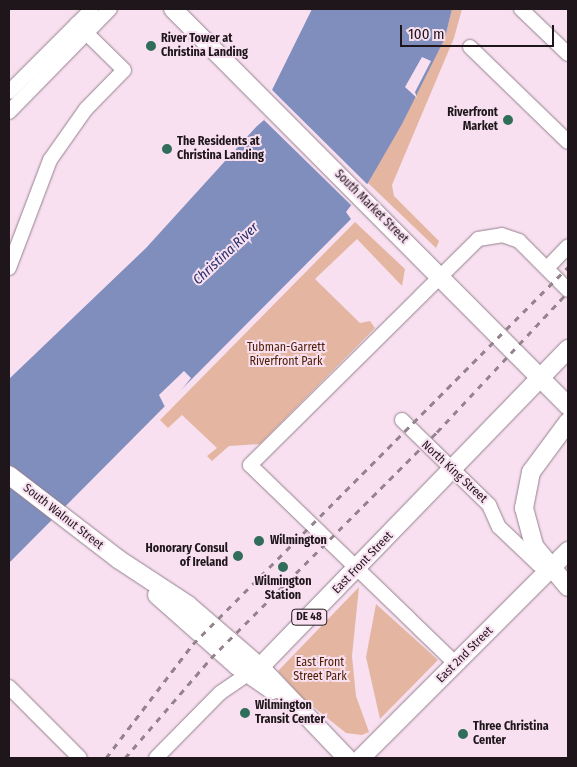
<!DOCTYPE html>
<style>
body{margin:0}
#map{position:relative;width:577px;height:767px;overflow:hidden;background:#f8e0f0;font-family:"Fira Sans Condensed",sans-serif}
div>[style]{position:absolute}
.green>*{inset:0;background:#e4b6a1}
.water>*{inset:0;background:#808ebe}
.pier>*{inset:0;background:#f8e0f0}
.roads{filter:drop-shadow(0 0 1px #95808e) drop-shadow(0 0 1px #95808e)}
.minor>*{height:14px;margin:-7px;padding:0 7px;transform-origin:7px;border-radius:7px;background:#fff}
.major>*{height:18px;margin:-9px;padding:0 9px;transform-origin:9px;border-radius:9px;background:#fff}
.rail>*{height:3px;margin-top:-1.5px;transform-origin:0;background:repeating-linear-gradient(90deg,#94838e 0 6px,transparent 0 12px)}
.dots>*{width:14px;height:14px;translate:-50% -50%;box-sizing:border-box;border:2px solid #f8e0f0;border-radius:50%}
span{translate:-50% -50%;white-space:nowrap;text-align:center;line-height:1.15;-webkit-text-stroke:4px #f8e0f0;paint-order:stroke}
.shield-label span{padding:1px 4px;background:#f8e0f0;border:1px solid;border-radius:4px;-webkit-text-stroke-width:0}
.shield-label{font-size:11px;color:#1e161b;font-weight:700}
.poi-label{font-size:12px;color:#1e161b;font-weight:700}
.left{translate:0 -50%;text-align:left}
.right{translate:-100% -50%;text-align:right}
.street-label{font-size:12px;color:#1e161b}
.park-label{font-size:12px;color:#4d1c01}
.water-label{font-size:14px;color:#232e69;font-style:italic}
.frame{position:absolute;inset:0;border:10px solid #1e161b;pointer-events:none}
.scale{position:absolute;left:400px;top:25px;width:154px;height:22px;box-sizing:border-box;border:2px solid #1e161b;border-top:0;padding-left:6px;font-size:15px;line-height:18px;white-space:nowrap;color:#1e161b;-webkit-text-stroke:4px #f8e0f0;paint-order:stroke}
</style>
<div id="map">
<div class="green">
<div style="clip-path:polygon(452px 9px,462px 9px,454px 38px,392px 185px,394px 196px,439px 241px,436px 248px,368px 183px,445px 38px)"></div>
<div style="clip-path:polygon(355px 222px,405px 269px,402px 286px,357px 239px,315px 279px,360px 323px,370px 321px,375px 328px,260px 444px,229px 446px,212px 461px,207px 456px,217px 448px,182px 415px,168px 428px,160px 420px)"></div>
<div style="clip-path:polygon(359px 587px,352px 656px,356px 696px,369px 732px,362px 735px,346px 733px,301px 697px,278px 671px)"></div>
<div style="clip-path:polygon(376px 604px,438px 660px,380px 719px,366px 657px)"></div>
</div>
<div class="water">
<div style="clip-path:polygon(312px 9px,452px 9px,445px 38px,402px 124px,368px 183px,346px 212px,351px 219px,9px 563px,9px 379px,146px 248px,257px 126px,284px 103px,272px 90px)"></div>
</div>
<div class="pier">
<div style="clip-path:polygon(422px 57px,431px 61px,415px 92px,417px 98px,405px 87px)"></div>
<div style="clip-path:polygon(270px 88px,369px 186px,353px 207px,264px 120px,281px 103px)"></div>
<div style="clip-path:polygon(184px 371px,191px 378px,166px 409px,159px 395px)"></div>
</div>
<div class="roads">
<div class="minor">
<div style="left:521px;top:9px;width:65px;rotate:43.8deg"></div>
<div style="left:470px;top:47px;width:136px;rotate:44.1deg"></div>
<div style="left:9px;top:92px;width:117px;rotate:-45deg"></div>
<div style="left:9px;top:112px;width:144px;rotate:-45.6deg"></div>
<div style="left:9px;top:268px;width:116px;rotate:-69.2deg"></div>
<div style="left:50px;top:160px;width:62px;rotate:-54.8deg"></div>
<div style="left:86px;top:109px;width:54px;rotate:-45.7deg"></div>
<div style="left:124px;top:70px;width:66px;rotate:-135.6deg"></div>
<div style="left:547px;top:268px;width:30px;rotate:-46deg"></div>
<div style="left:402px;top:420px;width:122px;rotate:44.3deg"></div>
<div style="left:489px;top:505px;width:24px;rotate:66deg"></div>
<div style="left:499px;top:527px;width:54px;rotate:43.5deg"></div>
<div style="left:538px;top:564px;width:13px;rotate:23deg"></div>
<div style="left:455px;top:663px;width:285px;rotate:-136deg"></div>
<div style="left:250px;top:465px;width:321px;rotate:-44.7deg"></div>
<div style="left:478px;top:239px;width:24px;rotate:-9deg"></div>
<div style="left:502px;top:235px;width:18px;rotate:19deg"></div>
<div style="left:519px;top:241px;width:69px;rotate:45deg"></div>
<div style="left:9px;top:687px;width:100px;rotate:45deg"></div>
<div style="left:156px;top:758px;width:91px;rotate:-45.4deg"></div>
<div style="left:220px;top:693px;width:42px;rotate:-34.4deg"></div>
</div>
<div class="major">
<div style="left:173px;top:9px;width:560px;rotate:45.14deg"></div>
<div style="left:568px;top:422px;width:62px;rotate:126.5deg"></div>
<div style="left:531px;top:472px;width:37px;rotate:101deg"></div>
<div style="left:524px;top:508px;width:39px;rotate:75deg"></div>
<div style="left:534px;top:546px;width:53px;rotate:50.3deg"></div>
<div style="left:9px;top:475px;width:138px;rotate:37.6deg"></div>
<div style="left:118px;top:559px;width:84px;rotate:33.3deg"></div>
<div style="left:188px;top:605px;width:95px;rotate:40.7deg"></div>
<div style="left:260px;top:667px;width:126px;rotate:46.3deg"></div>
<div style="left:157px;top:595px;width:106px;rotate:41.5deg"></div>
<div style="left:236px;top:665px;width:44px;rotate:34.8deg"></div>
<div style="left:260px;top:667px;width:443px;rotate:-45.9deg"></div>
<div style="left:361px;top:758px;width:293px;rotate:-45deg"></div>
</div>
</div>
<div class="rail">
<div style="left:106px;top:758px;width:143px;rotate:-52.7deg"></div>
<div style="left:193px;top:644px;width:532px;rotate:-45.15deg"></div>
<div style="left:125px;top:758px;width:132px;rotate:-49.3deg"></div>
<div style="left:211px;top:658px;width:320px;rotate:-45deg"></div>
<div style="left:437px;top:432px;width:192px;rotate:-46.9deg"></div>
</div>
<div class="dots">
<div style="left:151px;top:46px;background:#306e5b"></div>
<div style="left:508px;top:120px;background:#306e5b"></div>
<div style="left:167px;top:149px;background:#306e5b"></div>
<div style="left:259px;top:541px;background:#306e5b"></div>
<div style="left:238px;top:556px;background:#306e5b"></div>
<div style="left:283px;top:567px;background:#306e5b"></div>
<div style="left:245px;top:713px;background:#306e5b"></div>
<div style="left:463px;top:734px;background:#306e5b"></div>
</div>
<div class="shield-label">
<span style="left:309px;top:617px">DE 48</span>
</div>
<div class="poi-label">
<span class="left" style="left:161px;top:46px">River Tower at<br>Christina Landing</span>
<span class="right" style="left:498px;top:120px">Riverfront<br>Market</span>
<span class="left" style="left:177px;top:149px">The Residents at<br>Christina Landing</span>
<span class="left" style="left:270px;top:541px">Wilmington</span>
<span class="right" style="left:228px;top:556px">Honorary Consul<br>of Ireland</span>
<span style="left:283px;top:589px">Wilmington<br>Station</span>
<span class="left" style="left:255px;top:713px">Wilmington<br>Transit Center</span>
<span class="left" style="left:473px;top:734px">Three Christina<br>Center</span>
</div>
<div class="street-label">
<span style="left:371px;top:207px;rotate:45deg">South Market Street</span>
<span style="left:454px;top:472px;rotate:43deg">North King Street</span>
<span style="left:63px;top:517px;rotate:38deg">South Walnut Street</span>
<span style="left:363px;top:563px;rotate:-46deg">East Front Street</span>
<span style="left:465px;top:655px;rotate:-45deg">East 2nd Street</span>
</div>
<div class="park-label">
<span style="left:286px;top:355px">Tubman-Garrett<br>Riverfront Park</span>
<span style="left:320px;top:670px">East Front<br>Street Park</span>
</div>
<div class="water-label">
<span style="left:226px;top:254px;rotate:-43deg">Christina River</span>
</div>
<div class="frame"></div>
<div class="scale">100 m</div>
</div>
